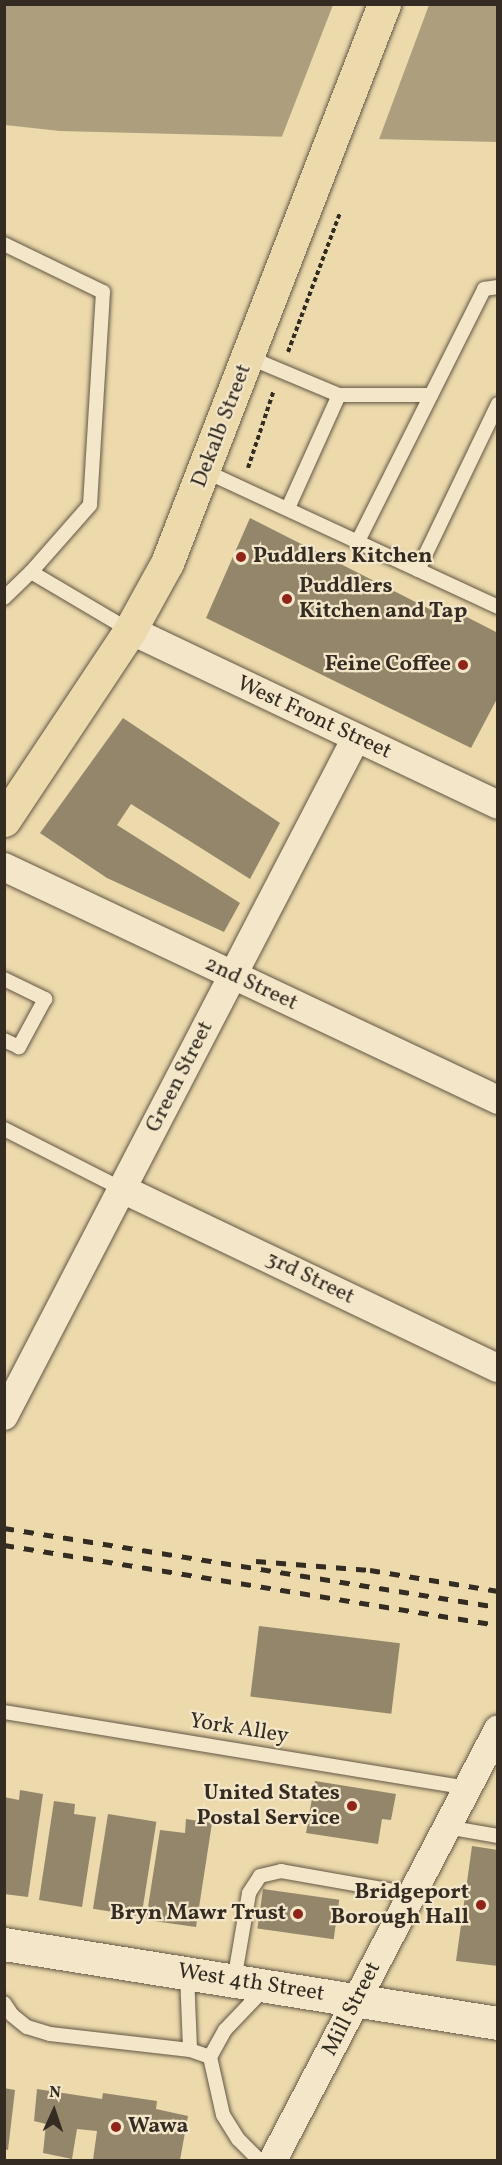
<!DOCTYPE html>
<style>
body{margin:0}
#map{position:relative;width:502px;height:2165px;overflow:hidden;background:#ecd9ac;font-family:Vollkorn,serif}
div>[style]{position:absolute}
.water>*{inset:0;background:#ad9e7d}
.pier>*{inset:0;background:#ecd9ac}
.building>*{inset:0;background:#94866a;transform-origin:0 0}
.path>*{height:4px;margin-top:-2px;transform-origin:0;background:repeating-linear-gradient(90deg,#342c22 0 4.5px,transparent 0 7.5px)}
.roads{filter:drop-shadow(0 0 2px #625744) drop-shadow(0 0 2px #625744)}
.lane>*{height:14px;margin:-7px;padding:0 7px;transform-origin:7px;border-radius:7px;background:#f3e6c9}
.street>*{height:28px;margin:-14px;padding:0 14px;transform-origin:14px;border-radius:14px;background:#f3e6c9}
.secondary>*{height:33px;margin:-16.5px;padding:0 16.5px;transform-origin:16.5px;border-radius:16.5px;background:#f3e6c9}
.highway>*{height:33px;margin:-16.5px;padding:0 16.5px;transform-origin:16.5px;border-radius:16.5px;background:#ecd9ac}
.rail>*{height:4.5px;margin-top:-2.25px;transform-origin:0;background:repeating-linear-gradient(90deg,#342c22 0 10px,transparent 0 20px)}
.dots>*{width:16px;height:16px;translate:-50% -50%;box-sizing:border-box;border:3px solid #f3e6c9;border-radius:50%}
span{translate:-50% -50%;white-space:nowrap;text-align:center;line-height:1.15;-webkit-text-stroke:4.5px #f3e6c9;paint-order:stroke}
.street-label{font-size:22px;color:#342c22}
.poi-label{font-size:22px;color:#342c22;font-weight:700}
.left{translate:0 -50%;text-align:left}
.right{translate:-100% -50%;text-align:right}
.frame{position:absolute;inset:0;border:6px solid #342c22;pointer-events:none}
.north{position:absolute;left:24px;top:2081px;width:60px;height:60px;-webkit-text-stroke:4px #f3e6c9;paint-order:stroke;rotate:3deg;font-size:16px;font-weight:700;line-height:24px;text-align:center;color:#342c22}
.north::after{content:'';display:block;margin:auto;width:21px;height:27px;background:#342c22;clip-path:polygon(50% 0,100% 100%,50% 72%,0 100%)}
</style>
<div id="map">
<div class="water">
<div style="clip-path:polygon(5px 5px,497px 5px,497px 142px,60px 131px,5px 125px)"></div>
</div>
<div class="pier">
<div style="clip-path:polygon(333px 5px,429px 5px,378px 142px,281px 139px)"></div>
</div>
<div class="building">
<div style="clip-path:polygon(250px 518px,451px 620px,457px 612px,498px 633px,498px 697px,471px 748px,206px 618px)"></div>
<div style="clip-path:polygon(123px 718px,280px 823px,250px 879px,131px 804px,117px 825px,240px 903px,224px 932px,107px 878px,40px 833px)"></div>
<div style="left:259px;top:1626px;width:142px;height:71px;rotate:7deg"></div>
<div style="clip-path:polygon(315px 1781px,396px 1794px,391px 1820px,382px 1819px,378px 1844px,306px 1833px)"></div>
<div style="clip-path:polygon(20px 1790px,43px 1794px,28px 1897px,4px 1894px,4px 1797px,19px 1800px)"></div>
<div style="clip-path:polygon(54px 1801px,75px 1804px,74px 1814px,96px 1817px,82px 1907px,39px 1900px)"></div>
<div style="left:108px;top:1814px;width:49px;height:96px;rotate:9deg"></div>
<div style="clip-path:polygon(186px 1819px,212px 1823px,196px 1927px,146px 1920px,160px 1830px,185px 1833px)"></div>
<div style="clip-path:polygon(472px 1846px,498px 1850px,498px 1966px,456px 1961px)"></div>
<div style="left:263px;top:1889px;width:77px;height:40px;rotate:8deg"></div>
<div style="clip-path:polygon(4px 2088px,15px 2090px,8px 2150px,4px 2149px)"></div>
<div style="clip-path:polygon(37px 2089px,102px 2099px,103px 2093px,157px 2101px,156px 2109px,188px 2116px,180px 2160px,93px 2160px,97px 2131px,77px 2129px,72px 2159px,43px 2153px,46px 2124px,34px 2121px)"></div>
</div>
<div class="path">
<div style="left:288px;top:352px;width:148px;rotate:-69.5deg"></div>
<div style="left:248px;top:468px;width:82px;rotate:-71.6deg"></div>
</div>
<div class="roads">
<div class="lane">
<div style="left:4px;top:244px;width:110px;rotate:25.9deg"></div>
<div style="left:103px;top:292px;width:213px;rotate:93.5deg"></div>
<div style="left:90px;top:505px;width:89px;rotate:131.4deg"></div>
<div style="left:31px;top:572px;width:114px;rotate:30.6deg"></div>
<div style="left:248px;top:357px;width:99px;rotate:22.7deg"></div>
<div style="left:339px;top:395px;width:92px"></div>
<div style="left:205px;top:471px;width:323px;rotate:24.9deg"></div>
<div style="left:288px;top:508px;width:124px;rotate:-65.7deg"></div>
<div style="left:358px;top:541px;width:282px;rotate:-63.4deg"></div>
<div style="left:484px;top:289px;width:14px;rotate:-8deg"></div>
<div style="left:418px;top:570px;width:184px;rotate:-64.3deg"></div>
<div style="left:4px;top:598px;width:37px;rotate:-44deg"></div>
<div style="left:4px;top:979px;width:46px;rotate:26deg"></div>
<div style="left:45px;top:999px;width:55px;rotate:118.4deg"></div>
<div style="left:19px;top:1047px;width:17px;rotate:-155deg"></div>
<div style="left:4px;top:1129px;width:132px;rotate:27deg"></div>
<div style="left:4px;top:1712px;width:469px;rotate:9.3deg"></div>
<div style="left:447px;top:1827px;width:52px;rotate:10deg"></div>
<div style="left:187px;top:1974px;width:76px;rotate:87.7deg"></div>
<div style="left:234px;top:1981px;width:89px;rotate:-80.3deg"></div>
<div style="left:249px;top:1893px;width:20px;rotate:-57deg"></div>
<div style="left:260px;top:1876px;width:22px;rotate:-13deg"></div>
<div style="left:281px;top:1871px;width:133px;rotate:10deg"></div>
<div style="left:4px;top:2003px;width:14px;rotate:56deg"></div>
<div style="left:12px;top:2015px;width:19px;rotate:39deg"></div>
<div style="left:27px;top:2027px;width:24px;rotate:17deg"></div>
<div style="left:50px;top:2034px;width:141px;rotate:6.5deg"></div>
<div style="left:190px;top:2050px;width:21px;rotate:19deg"></div>
<div style="left:259px;top:2160px;width:30px;rotate:-135deg"></div>
<div style="left:238px;top:2139px;width:28px;rotate:-122deg"></div>
<div style="left:223px;top:2115px;width:59px;rotate:-102.6deg"></div>
<div style="left:210px;top:2057px;width:31px;rotate:-61deg"></div>
<div style="left:225px;top:2030px;width:57px;rotate:-46.4deg"></div>
</div>
<div class="street">
<div style="left:130px;top:630px;width:407px;rotate:25.4deg"></div>
<div style="left:4px;top:867px;width:546px;rotate:25.25deg"></div>
<div style="left:122px;top:1189px;width:416px;rotate:25.5deg"></div>
<div style="left:4px;top:1416px;width:764px;rotate:-62.56deg"></div>
<div style="left:273px;top:2160px;width:486px;rotate:-62.4deg"></div>
</div>
<div class="secondary">
<div style="left:4px;top:1944px;width:500px;rotate:9.09deg"></div>
</div>
<div class="highway">
<div style="left:4px;top:820px;width:228px;rotate:-56.4deg"></div>
<div style="left:130px;top:630px;width:77px;rotate:-61.1deg"></div>
<div style="left:167px;top:563px;width:600px;rotate:-68.78deg"></div>
</div>
</div>
<div class="rail">
<div style="left:4px;top:1528px;width:500px;rotate:9.09deg"></div>
<div style="left:4px;top:1545px;width:500px;rotate:9.2deg"></div>
<div style="left:256px;top:1561px;width:114px;rotate:4.5deg"></div>
<div style="left:370px;top:1570px;width:130px;rotate:9.3deg"></div>
</div>
<div class="dots">
<div style="left:241px;top:557px;background:#8f2418"></div>
<div style="left:287px;top:599px;background:#8f2418"></div>
<div style="left:463px;top:665px;background:#8f2418"></div>
<div style="left:352px;top:1806px;background:#8f2418"></div>
<div style="left:481px;top:1905px;background:#8f2418"></div>
<div style="left:298px;top:1914px;background:#8f2418"></div>
<div style="left:116px;top:2127px;background:#8f2418"></div>
</div>
<div class="street-label">
<span style="left:222px;top:426px;rotate:-69deg">Dekalb Street</span>
<span style="left:314px;top:718px;rotate:25deg">West Front Street</span>
<span style="left:251px;top:984px;rotate:25deg">2nd Street</span>
<span style="left:180px;top:1077px;rotate:-63deg">Green Street</span>
<span style="left:310px;top:1278px;rotate:26deg">3rd Street</span>
<span style="left:239px;top:1729px;rotate:9deg">York Alley</span>
<span style="left:251px;top:1983px;rotate:9deg">West 4th Street</span>
<span style="left:352px;top:2009px;rotate:-63deg">Mill Street</span>
</div>
<div class="poi-label">
<span class="left" style="left:253px;top:557px">Puddlers Kitchen</span>
<span class="left" style="left:299px;top:599px">Puddlers<br>Kitchen and Tap</span>
<span class="right" style="left:451px;top:665px">Feine Coffee</span>
<span class="right" style="left:340px;top:1806px">United States<br>Postal Service</span>
<span class="right" style="left:469px;top:1905px">Bridgeport<br>Borough Hall</span>
<span class="right" style="left:286px;top:1914px">Bryn Mawr Trust</span>
<span class="left" style="left:128px;top:2127px">Wawa</span>
</div>
<div class="frame"></div>
<div class="north">N</div>
</div>
